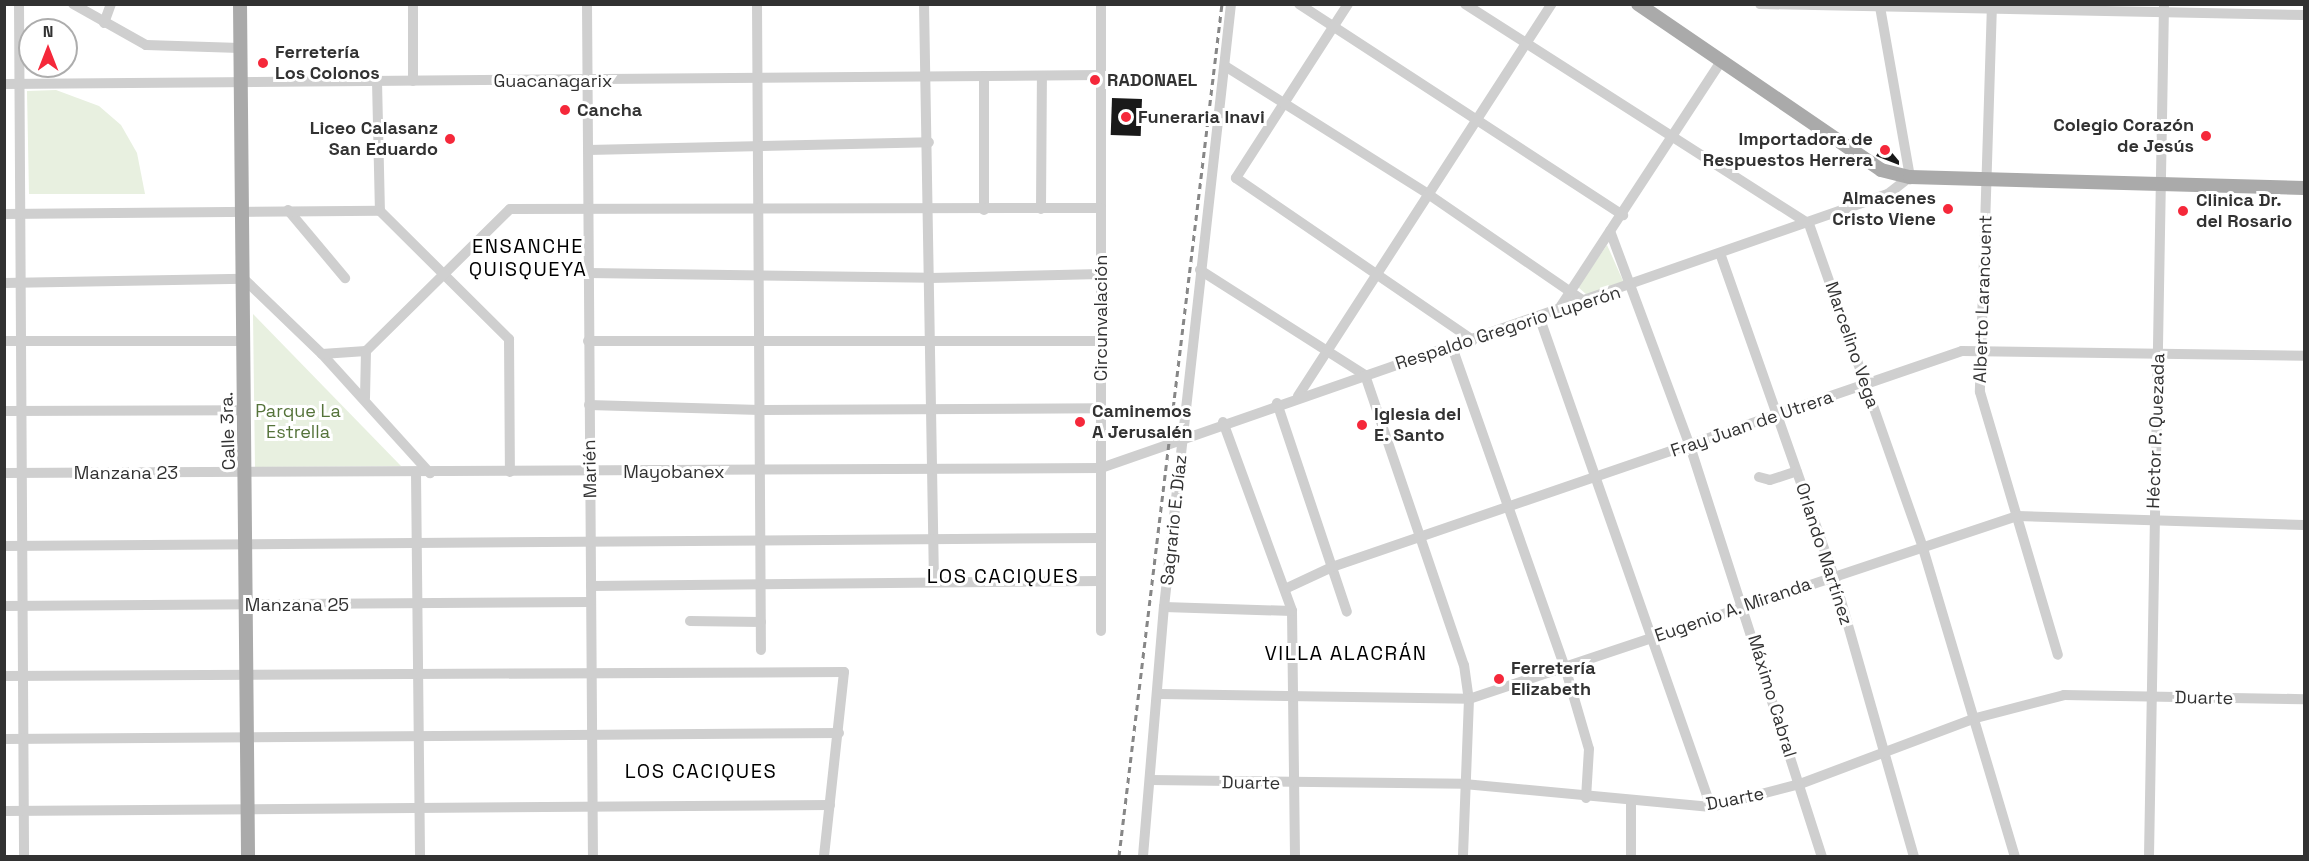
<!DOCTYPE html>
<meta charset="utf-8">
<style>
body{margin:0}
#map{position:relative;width:2309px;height:861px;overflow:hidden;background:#fff;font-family:"Space Grotesk",sans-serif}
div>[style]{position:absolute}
.green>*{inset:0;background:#e8f0e0}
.building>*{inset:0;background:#191919;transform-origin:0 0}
.minor>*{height:10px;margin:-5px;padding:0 5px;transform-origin:5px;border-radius:5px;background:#cfcfcf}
.major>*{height:14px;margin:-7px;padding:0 7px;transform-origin:7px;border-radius:7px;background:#aaa}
.rail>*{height:3px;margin-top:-1.5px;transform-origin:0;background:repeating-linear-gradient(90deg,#878787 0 6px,transparent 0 10.5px)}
.dots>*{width:16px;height:16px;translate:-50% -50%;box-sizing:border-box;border:3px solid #fff;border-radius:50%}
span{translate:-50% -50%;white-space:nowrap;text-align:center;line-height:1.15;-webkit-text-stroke:6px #fff;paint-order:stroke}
.poi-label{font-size:18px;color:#323232;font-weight:700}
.left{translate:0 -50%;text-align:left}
.right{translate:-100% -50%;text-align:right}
.street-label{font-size:18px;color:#323232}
.park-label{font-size:18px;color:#55733a}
.neighbourhood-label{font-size:20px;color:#000;letter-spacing:1.5px}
.frame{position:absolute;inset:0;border:6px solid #323232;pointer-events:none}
.north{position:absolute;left:18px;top:18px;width:60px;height:60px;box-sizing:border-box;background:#fff;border:2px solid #adadad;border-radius:50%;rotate:0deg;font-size:16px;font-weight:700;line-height:24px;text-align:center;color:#323232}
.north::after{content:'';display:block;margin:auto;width:21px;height:27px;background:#f5283a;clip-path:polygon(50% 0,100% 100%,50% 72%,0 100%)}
</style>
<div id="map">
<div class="green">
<div style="clip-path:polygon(56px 90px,99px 106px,121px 125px,137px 153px,145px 194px,29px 194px,27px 91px)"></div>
<div style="clip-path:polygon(1607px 245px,1624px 283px,1587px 295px,1578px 287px)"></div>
<div style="clip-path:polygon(253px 314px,401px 466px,255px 467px)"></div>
</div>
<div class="building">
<div style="left:1112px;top:98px;width:30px;height:37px;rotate:2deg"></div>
<div style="clip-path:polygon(1884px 143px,1899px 161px,1899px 165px,1876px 156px)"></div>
</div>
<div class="minor">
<div style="left:19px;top:4px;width:852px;rotate:89.66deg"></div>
<div style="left:73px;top:4px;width:84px;rotate:29.3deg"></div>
<div style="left:146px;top:45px;width:94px;rotate:1.8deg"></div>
<div style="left:413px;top:4px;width:77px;rotate:90deg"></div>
<div style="left:587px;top:4px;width:852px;rotate:89.6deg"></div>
<div style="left:757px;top:4px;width:646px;rotate:89.65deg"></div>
<div style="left:924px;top:4px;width:577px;rotate:89.01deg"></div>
<div style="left:1101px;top:4px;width:627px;rotate:90deg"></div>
<div style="left:1299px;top:4px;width:387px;rotate:33.1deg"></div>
<div style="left:1348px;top:4px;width:207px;rotate:122.8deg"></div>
<div style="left:1236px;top:178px;width:287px;rotate:34.4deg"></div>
<div style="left:1465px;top:4px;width:408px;rotate:32.6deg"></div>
<div style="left:1809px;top:224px;width:340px;rotate:70.6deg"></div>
<div style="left:1922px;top:545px;width:325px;rotate:73.4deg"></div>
<div style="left:1760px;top:4px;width:544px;rotate:1.16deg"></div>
<div style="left:1992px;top:4px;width:388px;rotate:91.8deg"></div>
<div style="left:1980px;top:392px;width:274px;rotate:73.5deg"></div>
<div style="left:104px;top:23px;width:20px;rotate:-70deg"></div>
<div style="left:1225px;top:66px;width:240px;rotate:32.2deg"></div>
<div style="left:1428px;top:194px;width:191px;rotate:34.5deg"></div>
<div style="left:377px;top:81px;width:130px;rotate:88.7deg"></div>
<div style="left:4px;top:84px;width:1097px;rotate:-0.47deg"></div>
<div style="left:588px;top:150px;width:341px;rotate:-1.3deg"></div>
<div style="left:1041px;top:209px;width:133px;rotate:-89.6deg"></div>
<div style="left:288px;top:210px;width:89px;rotate:50deg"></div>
<div style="left:984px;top:210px;width:133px;rotate:-90deg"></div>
<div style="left:4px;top:214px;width:376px;rotate:-0.5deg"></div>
<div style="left:380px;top:211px;width:182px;rotate:44.8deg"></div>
<div style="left:509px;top:339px;width:133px;rotate:89.6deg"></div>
<div style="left:1610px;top:231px;width:229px;rotate:69.6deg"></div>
<div style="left:1690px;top:446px;width:431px;rotate:72.2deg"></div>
<div style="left:1721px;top:256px;width:339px;rotate:70.6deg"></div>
<div style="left:1834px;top:576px;width:291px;rotate:74.1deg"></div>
<div style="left:1200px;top:270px;width:196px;rotate:32.5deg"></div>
<div style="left:1365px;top:375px;width:306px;rotate:71.2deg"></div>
<div style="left:1464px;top:665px;width:34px;rotate:82deg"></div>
<div style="left:1469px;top:699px;width:157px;rotate:92.2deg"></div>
<div style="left:588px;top:273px;width:342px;rotate:0.8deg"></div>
<div style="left:930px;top:278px;width:171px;rotate:-1.3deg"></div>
<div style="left:4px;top:283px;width:240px;rotate:-1deg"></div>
<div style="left:244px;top:279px;width:108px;rotate:43.9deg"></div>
<div style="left:322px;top:354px;width:161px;rotate:47.8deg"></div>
<div style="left:1557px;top:312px;width:300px;rotate:-56.8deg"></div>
<div style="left:1540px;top:319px;width:517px;rotate:70.69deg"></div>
<div style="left:4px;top:341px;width:240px"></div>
<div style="left:588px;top:341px;width:513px"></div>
<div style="left:1452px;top:347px;width:339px;rotate:70.6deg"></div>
<div style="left:1565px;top:667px;width:85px;rotate:73.7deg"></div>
<div style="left:1589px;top:749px;width:49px;rotate:93.5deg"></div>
<div style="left:322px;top:354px;width:44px;rotate:-3.9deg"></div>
<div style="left:366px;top:351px;width:202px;rotate:-44.6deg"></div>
<div style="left:510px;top:209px;width:591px;rotate:-0.1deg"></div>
<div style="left:1298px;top:396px;width:467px;rotate:-57.1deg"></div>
<div style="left:365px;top:398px;width:47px;rotate:-88.8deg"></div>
<div style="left:1277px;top:403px;width:220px;rotate:71.5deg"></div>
<div style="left:589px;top:405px;width:171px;rotate:1.7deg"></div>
<div style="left:760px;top:410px;width:341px;rotate:-0.3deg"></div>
<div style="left:4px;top:411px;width:241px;rotate:-0.2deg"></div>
<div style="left:1223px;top:422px;width:201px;rotate:69.9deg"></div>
<div style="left:1292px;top:611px;width:245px;rotate:89.3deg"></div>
<div style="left:4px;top:473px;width:1097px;rotate:-0.26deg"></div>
<div style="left:1101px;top:468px;width:833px;rotate:-19.2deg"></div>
<div style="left:1888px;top:194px;width:28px;rotate:-38deg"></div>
<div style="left:1910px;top:177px;width:173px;rotate:-100deg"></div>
<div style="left:416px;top:473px;width:383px;rotate:89.4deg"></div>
<div style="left:1759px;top:477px;width:11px;rotate:15deg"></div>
<div style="left:1770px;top:480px;width:28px;rotate:-18deg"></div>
<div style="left:4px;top:546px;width:1097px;rotate:-0.42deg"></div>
<div style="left:591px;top:586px;width:509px;rotate:-0.56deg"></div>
<div style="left:1287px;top:588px;width:50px;rotate:-25deg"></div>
<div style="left:1332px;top:567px;width:666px;rotate:-18.92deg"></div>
<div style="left:1962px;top:351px;width:342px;rotate:0.8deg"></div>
<div style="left:4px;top:606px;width:586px;rotate:-0.39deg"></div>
<div style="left:1164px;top:607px;width:128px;rotate:1.8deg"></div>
<div style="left:690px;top:621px;width:71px;rotate:0.8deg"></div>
<div style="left:4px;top:676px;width:840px;rotate:-0.27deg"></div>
<div style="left:844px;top:672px;width:185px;rotate:96.2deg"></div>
<div style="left:1160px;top:694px;width:309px;rotate:0.9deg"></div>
<div style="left:1469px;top:699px;width:578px;rotate:-18.47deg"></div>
<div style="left:2017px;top:516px;width:287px;rotate:1.8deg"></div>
<div style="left:4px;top:739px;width:835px;rotate:-0.41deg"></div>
<div style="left:1151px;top:780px;width:313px;rotate:0.7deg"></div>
<div style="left:1464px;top:784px;width:248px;rotate:5.3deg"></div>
<div style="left:1711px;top:807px;width:92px;rotate:-14.5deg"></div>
<div style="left:1800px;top:784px;width:188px;rotate:-20.6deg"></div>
<div style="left:1976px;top:718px;width:91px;rotate:-14.6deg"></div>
<div style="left:2064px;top:695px;width:240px;rotate:1deg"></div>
<div style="left:4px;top:811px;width:826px;rotate:-0.42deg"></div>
<div style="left:1143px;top:856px;width:250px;rotate:-85.2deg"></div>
<div style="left:1164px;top:607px;width:607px;rotate:-83.66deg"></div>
<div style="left:1631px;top:856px;width:54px;rotate:-90deg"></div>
<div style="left:2149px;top:856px;width:852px;rotate:-88.99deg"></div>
</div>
<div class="major">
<div style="left:240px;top:4px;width:852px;rotate:89.46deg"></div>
<div style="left:1638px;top:4px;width:294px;rotate:34.3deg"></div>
<div style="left:1881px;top:170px;width:30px;rotate:14deg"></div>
<div style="left:1910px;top:177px;width:394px;rotate:1.6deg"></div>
</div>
<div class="rail">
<div style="left:1119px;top:856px;width:858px;rotate:-83.11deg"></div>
</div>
<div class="dots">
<div style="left:263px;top:63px;background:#f5283a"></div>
<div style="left:1095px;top:80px;background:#f5283a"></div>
<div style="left:565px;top:110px;background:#f5283a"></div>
<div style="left:1126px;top:117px;background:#f5283a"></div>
<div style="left:2206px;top:136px;background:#f5283a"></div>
<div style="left:450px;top:139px;background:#f5283a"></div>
<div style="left:1885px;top:150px;background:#f5283a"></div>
<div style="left:1948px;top:209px;background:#f5283a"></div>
<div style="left:2183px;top:211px;background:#f5283a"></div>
<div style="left:1080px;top:422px;background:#f5283a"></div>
<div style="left:1362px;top:425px;background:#f5283a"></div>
<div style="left:1499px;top:679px;background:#f5283a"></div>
</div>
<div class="poi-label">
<span class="left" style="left:275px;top:63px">Ferretería<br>Los Colonos</span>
<span class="left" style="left:1107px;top:80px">RADONAEL</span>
<span class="left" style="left:577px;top:110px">Cancha</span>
<span class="left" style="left:1138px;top:117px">Funeraria Inavi</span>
<span class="right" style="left:2194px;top:136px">Colegio Corazón<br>de Jesús</span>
<span class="right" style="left:438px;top:139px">Liceo Calasanz<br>San Eduardo</span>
<span class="right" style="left:1873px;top:150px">Importadora de<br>Respuestos Herrera</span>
<span class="right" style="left:1936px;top:209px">Almacenes<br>Cristo Viene</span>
<span class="left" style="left:2196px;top:211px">Clinica Dr.<br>del Rosario</span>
<span class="left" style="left:1092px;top:422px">Caminemos<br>A Jerusalén</span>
<span class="left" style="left:1374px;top:425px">Iglesia del<br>E. Santo</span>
<span class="left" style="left:1511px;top:679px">Ferretería<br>Elizabeth</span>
</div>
<div class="street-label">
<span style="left:553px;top:81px">Guacanagarix</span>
<span style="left:1983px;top:299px;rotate:-88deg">Alberto Larancuent</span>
<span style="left:1101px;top:318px;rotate:-90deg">Circunvalación</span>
<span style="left:1508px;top:328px;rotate:-18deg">Respaldo Gregorio Luperón</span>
<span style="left:1852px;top:345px;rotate:71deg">Marcelino Vega</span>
<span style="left:1752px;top:424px;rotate:-19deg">Fray Juan de Utrera</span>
<span style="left:228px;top:431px;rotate:-92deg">Calle 3ra.</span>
<span style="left:2156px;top:431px;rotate:-88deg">Héctor P. Quezada</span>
<span style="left:590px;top:469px;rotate:-91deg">Marién</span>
<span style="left:674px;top:472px">Mayobanex</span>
<span style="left:126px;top:473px">Manzana 23</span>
<span style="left:1174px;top:520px;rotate:-84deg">Sagrario E. Díaz</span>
<span style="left:1824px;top:554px;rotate:72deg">Orlando Martínez</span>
<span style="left:297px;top:605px">Manzana 25</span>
<span style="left:1733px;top:610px;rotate:-19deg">Eugenio A. Miranda</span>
<span style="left:1772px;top:696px;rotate:73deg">Máximo Cabral</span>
<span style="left:2204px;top:698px;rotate:1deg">Duarte</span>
<span style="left:1251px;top:783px;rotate:1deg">Duarte</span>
<span style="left:1735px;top:799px;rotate:-11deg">Duarte</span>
</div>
<div class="park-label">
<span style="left:298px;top:422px">Parque La<br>Estrella</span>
</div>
<div class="neighbourhood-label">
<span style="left:528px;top:258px">ENSANCHE<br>QUISQUEYA</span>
<span style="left:1003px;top:576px">LOS CACIQUES</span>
<span style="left:1346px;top:653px">VILLA ALACRÁN</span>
<span style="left:701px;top:771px">LOS CACIQUES</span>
</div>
<div class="frame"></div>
<div class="north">N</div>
</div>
